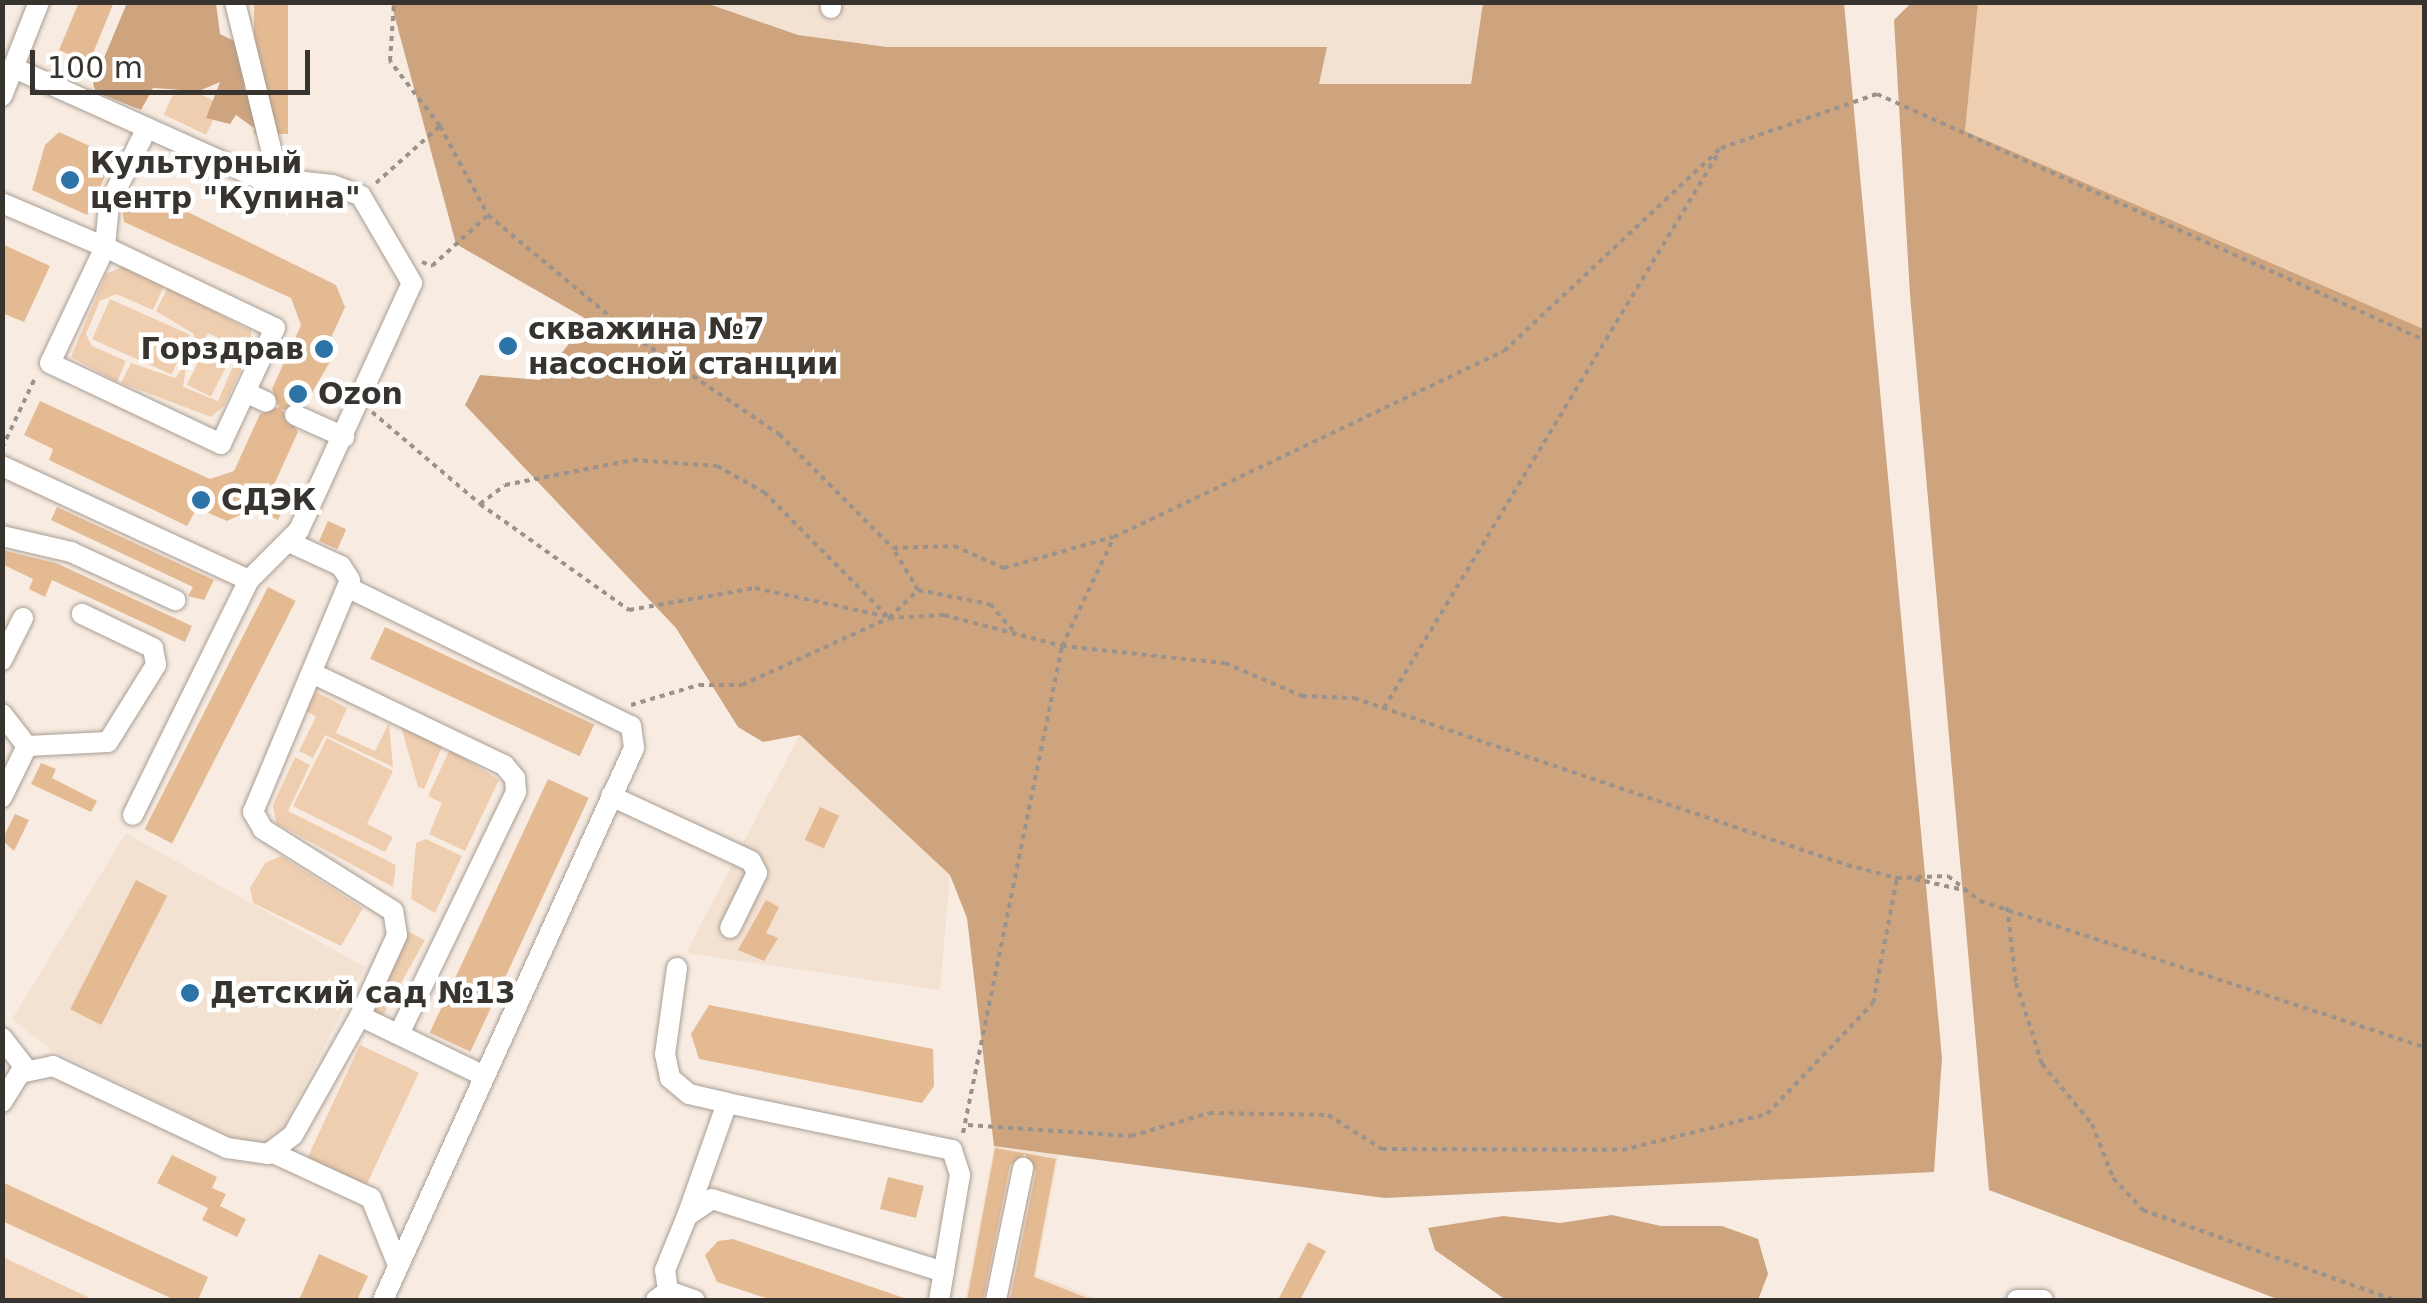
<!DOCTYPE html>
<meta charset="utf-8">
<style>
body{margin:0}
#map{position:relative;width:2427px;height:1303px;overflow:hidden;background:#f8ece2;font-family:"DejaVu Sans",sans-serif}
div>[style]{position:absolute}
.built>*{inset:0;background:#f3e1d1}
.green>*{inset:0;background:#efceb0;transform-origin:0 0}
.forest>*{inset:0;background:#cda47e}
.building>*{inset:0;background:#e4ba93;transform-origin:0 0}
.path>*{height:4px;margin-top:-2px;transform-origin:0;background:repeating-linear-gradient(90deg,#9a928b 0 5px,transparent 0 10px)}
.roads{filter:drop-shadow(0 0 2px #a89d93) drop-shadow(0 0 2px #a89d93)}
.minor>*{height:20px;margin:-10px;padding:0 10px;transform-origin:10px;border-radius:10px;background:#fff}
.dots>*{width:28px;height:28px;translate:-50% -50%;box-sizing:border-box;border:5px solid #fff;border-radius:50%}
span{translate:-50% -50%;white-space:nowrap;text-align:center;line-height:1.15;-webkit-text-stroke:9px #fff;paint-order:stroke}
.poi-label{font-size:30px;color:#37332f;font-weight:700}
.left{translate:0 -50%;text-align:left}
.right{translate:-100% -50%;text-align:right}
.frame{position:absolute;inset:0;border:5px solid #37332f;pointer-events:none}
.scale{position:absolute;left:30px;top:50px;width:280px;height:45px;box-sizing:border-box;border:5px solid #37332f;border-top:0;padding-left:12px;font-size:30px;line-height:35px;white-space:nowrap;color:#37332f;-webkit-text-stroke:8px #fff;paint-order:stroke}
</style>
<div id="map">
<div class="built">
<div style="clip-path:polygon(706px 3px,1483px 3px,1471px 84px,1318px 84px,1326px 47px,887px 47px,798px 35px)"></div>
<div style="clip-path:polygon(800px 734px,950px 875px,940px 990px,686px 953px)"></div>
<div style="clip-path:polygon(126px 833px,365px 967px,281px 1132px,266px 1145px,245px 1144px,50px 1049px,12px 1019px)"></div>
<div style="clip-path:polygon(994px 1146px,1059px 1155px,1036px 1275px,1101px 1300px,965px 1300px)"></div>
</div>
<div class="green">
<div style="clip-path:polygon(1978px 3px,2424px 3px,2424px 329px,1965px 131px)"></div>
<div style="left:178px;top:84px;width:47px;height:34px;rotate:25deg"></div>
<div style="clip-path:polygon(124px 266px,164px 286px,153px 310px,116px 294px,100px 301px,86px 334px,92px 346px,126px 361px,117px 382px,71px 357px,106px 274px)"></div>
<div style="clip-path:polygon(168px 287px,251px 331px,251px 348px,224px 406px,211px 417px,121px 383px,131px 363px,175px 378px,187px 362px,183px 387px,218px 401px,241px 348px,208px 333px,196px 357px,190px 355px,194px 334px,156px 311px)"></div>
<div style="left:110px;top:299px;width:87px;height:44px;rotate:24deg"></div>
<div style="left:210px;top:339px;width:27px;height:51px;rotate:27deg"></div>
<div style="clip-path:polygon(316px 692px,347px 708px,336px 733px,375px 751px,389px 723px,393px 767px,325px 735px,313px 758px,299px 751px,316px 717px,305px 710px)"></div>
<div style="clip-path:polygon(401px 726px,442px 747px,424px 789px,418px 787px)"></div>
<div style="clip-path:polygon(327px 738px,393px 771px,367px 824px,393px 837px,385px 852px,293px 806px)"></div>
<div style="clip-path:polygon(450px 749px,499px 780px,465px 851px,429px 834px,442px 803px,428px 796px)"></div>
<div style="clip-path:polygon(295px 757px,310px 765px,288px 811px,396px 865px,393px 887px,276px 823px,273px 805px)"></div>
<div style="clip-path:polygon(426px 839px,462px 856px,435px 913px,411px 899px,416px 843px)"></div>
<div style="clip-path:polygon(281px 856px,363px 908px,341px 946px,253px 903px,250px 888px,265px 863px)"></div>
<div style="clip-path:polygon(407px 931px,425px 940px,382px 1017px,370px 1007px)"></div>
<div style="left:360px;top:1045px;width:65px;height:125px;rotate:25deg"></div>
<div style="clip-path:polygon(2px 1257px,3px 1257px,94px 1300px,3px 1300px)"></div>
</div>
<div class="forest">
<div style="clip-path:polygon(1912px 2px,1978px 3px,1965px 131px,2424px 329px,2424px 1300px,2280px 1300px,1989px 1190px,1910px 295px,1894px 20px)"></div>
<div style="clip-path:polygon(127px 3px,216px 3px,220px 34px,238px 43px,249px 77px,244px 88px,260px 116px,254px 128px,236px 115px,230px 124px,206px 118px,220px 82px,199px 91px,153px 88px,141px 110px,96px 92px,93px 84px)"></div>
<div style="clip-path:polygon(391px 3px,706px 3px,798px 35px,887px 47px,1327px 47px,1319px 84px,1471px 84px,1483px 3px,1844px 3px,1942px 1058px,1934px 1172px,1385px 1198px,994px 1146px,967px 918px,950px 875px,800px 735px,763px 742px,738px 727px,676px 628px,465px 405px,480px 375px,540px 380px,588px 320px,456px 244px)"></div>
<div style="clip-path:polygon(1612px 1215px,1661px 1226px,1722px 1226px,1758px 1239px,1768px 1274px,1758px 1300px,1506px 1300px,1435px 1250px,1428px 1228px,1503px 1216px,1560px 1223px)"></div>
</div>
<div class="building">
<div style="clip-path:polygon(79px 2px,114px 2px,89px 63px,59px 50px)"></div>
<div style="left:254px;top:2px;width:34px;height:132px"></div>
<div style="clip-path:polygon(59px 132px,114px 157px,87px 215px,32px 190px,45px 145px)"></div>
<div style="clip-path:polygon(139px 188px,336px 285px,345px 307px,330px 340px,331px 360px,305px 405px,282px 410px,298px 432px,272px 489px,289px 496px,278px 520px,253px 509px,227px 521px,197px 508px,187px 526px,49px 460px,53px 449px,24px 435px,40px 401px,210px 479px,234px 471px,260px 414px,279px 407px,272px 389px,301px 325px,291px 298px,124px 222px,122px 209px)"></div>
<div style="clip-path:polygon(2px 244px,50px 266px,24px 322px,2px 313px)"></div>
<div style="clip-path:polygon(57px 507px,214px 580px,204px 600px,188px 596px,193px 587px,51px 520px)"></div>
<div style="left:328px;top:521px;width:20px;height:22px;rotate:24deg"></div>
<div style="clip-path:polygon(2px 550px,56px 563px,192px 626px,185px 642px,52px 580px,45px 597px,29px 589px,33px 579px,2px 564px)"></div>
<div style="left:268px;top:587px;width:31px;height:272px;rotate:27deg"></div>
<div style="left:385px;top:627px;width:231px;height:35px;rotate:25deg"></div>
<div style="clip-path:polygon(41px 763px,56px 769px,52px 778px,97px 801px,91px 812px,31px 784px)"></div>
<div style="left:548px;top:779px;width:45px;height:280px;rotate:25deg"></div>
<div style="left:820px;top:807px;width:21px;height:36px;rotate:25deg"></div>
<div style="clip-path:polygon(15px 814px,29px 820px,14px 851px,2px 840px)"></div>
<div style="left:136px;top:880px;width:35px;height:145px;rotate:27deg"></div>
<div style="clip-path:polygon(766px 900px,779px 907px,766px 933px,778px 938px,764px 961px,738px 950px)"></div>
<div style="clip-path:polygon(709px 1005px,933px 1049px,934px 1086px,922px 1103px,699px 1059px,691px 1034px)"></div>
<div style="clip-path:polygon(995px 1148px,1056px 1159px,1034px 1277px,1092px 1300px,1010px 1300px,1036px 1171px,1025px 1154px,1010px 1165px,983px 1300px,967px 1300px)"></div>
<div style="clip-path:polygon(172px 1155px,217px 1177px,212px 1188px,226px 1194px,220px 1206px,246px 1219px,237px 1237px,202px 1220px,208px 1208px,157px 1183px)"></div>
<div style="left:888px;top:1177px;width:37px;height:33px;rotate:14deg"></div>
<div style="clip-path:polygon(2px 1182px,208px 1277px,198px 1300px,175px 1300px,2px 1221px)"></div>
<div style="clip-path:polygon(733px 1239px,904px 1298px,904px 1300px,772px 1300px,717px 1282px,705px 1255px,718px 1241px)"></div>
<div style="clip-path:polygon(1308px 1242px,1326px 1251px,1300px 1300px,1278px 1300px)"></div>
<div style="clip-path:polygon(319px 1254px,368px 1276px,357px 1300px,299px 1300px)"></div>
</div>
<div class="path">
<div style="left:440px;top:126px;width:101px;rotate:61.7deg"></div>
<div style="left:488px;top:215px;width:191px;rotate:39.7deg"></div>
<div style="left:635px;top:337px;width:174px;rotate:34deg"></div>
<div style="left:779px;top:434px;width:161px;rotate:45deg"></div>
<div style="left:893px;top:548px;width:61px;rotate:-1.9deg"></div>
<div style="left:954px;top:546px;width:55px;rotate:23.7deg"></div>
<div style="left:1004px;top:568px;width:113px;rotate:-15.9deg"></div>
<div style="left:376px;top:183px;width:86px;rotate:-41.7deg"></div>
<div style="left:440px;top:126px;width:82px;rotate:-127.6deg"></div>
<div style="left:390px;top:61px;width:59px;rotate:-86.1deg"></div>
<div style="left:422px;top:262px;width:11px;rotate:22deg"></div>
<div style="left:432px;top:266px;width:74px;rotate:-42.3deg"></div>
<div style="left:372px;top:412px;width:142px;rotate:40.4deg"></div>
<div style="left:480px;top:504px;width:31px;rotate:-37deg"></div>
<div style="left:505px;top:485px;width:130px;rotate:-11.1deg"></div>
<div style="left:633px;top:460px;width:84px;rotate:4.1deg"></div>
<div style="left:717px;top:466px;width:54px;rotate:29deg"></div>
<div style="left:764px;top:492px;width:177px;rotate:45.2deg"></div>
<div style="left:2px;top:448px;width:80px;rotate:-64.7deg"></div>
<div style="left:480px;top:504px;width:183px;rotate:35.4deg"></div>
<div style="left:629px;top:610px;width:128px;rotate:-9.9deg"></div>
<div style="left:755px;top:588px;width:133px;rotate:12.2deg"></div>
<div style="left:918px;top:590px;width:73px;rotate:11deg"></div>
<div style="left:990px;top:604px;width:37px;rotate:49deg"></div>
<div style="left:889px;top:618px;width:40px;rotate:-44deg"></div>
<div style="left:918px;top:590px;width:49px;rotate:-120.8deg"></div>
<div style="left:631px;top:705px;width:71px;rotate:-16.4deg"></div>
<div style="left:699px;top:685px;width:43px"></div>
<div style="left:742px;top:685px;width:162px;rotate:-24.5deg"></div>
<div style="left:889px;top:618px;width:55px;rotate:-3.1deg"></div>
<div style="left:944px;top:615px;width:122px;rotate:14.7deg"></div>
<div style="left:1062px;top:646px;width:164px;rotate:6deg"></div>
<div style="left:1225px;top:663px;width:84px;rotate:23.2deg"></div>
<div style="left:1302px;top:696px;width:52px;rotate:2.2deg"></div>
<div style="left:1354px;top:698px;width:521px;rotate:18.71deg"></div>
<div style="left:1847px;top:865px;width:52px;rotate:14.6deg"></div>
<div style="left:1897px;top:878px;width:51px;rotate:-2.2deg"></div>
<div style="left:1948px;top:876px;width:41px;rotate:38deg"></div>
<div style="left:1980px;top:901px;width:467px;rotate:18.2deg"></div>
<div style="left:1384px;top:708px;width:649px;rotate:-58.93deg"></div>
<div style="left:1915px;top:879px;width:54px;rotate:12.8deg"></div>
<div style="left:2007px;top:907px;width:77px;rotate:83.2deg"></div>
<div style="left:2016px;top:983px;width:85px;rotate:72.2deg"></div>
<div style="left:2042px;top:1064px;width:78px;rotate:50.2deg"></div>
<div style="left:2092px;top:1124px;width:58px;rotate:68.7deg"></div>
<div style="left:2113px;top:1178px;width:44px;rotate:46.8deg"></div>
<div style="left:2143px;top:1210px;width:267px;rotate:19.7deg"></div>
<div style="left:968px;top:1125px;width:163px;rotate:3.9deg"></div>
<div style="left:1131px;top:1136px;width:81px;rotate:-16.4deg"></div>
<div style="left:1209px;top:1113px;width:119px;rotate:1deg"></div>
<div style="left:1328px;top:1115px;width:64px;rotate:32.2deg"></div>
<div style="left:1382px;top:1149px;width:240px;rotate:0.2deg"></div>
<div style="left:1622px;top:1150px;width:149px;rotate:-13.9deg"></div>
<div style="left:1767px;top:1114px;width:153px;rotate:-46.3deg"></div>
<div style="left:1873px;top:1003px;width:127px;rotate:-79.1deg"></div>
<div style="left:963px;top:1133px;width:497px;rotate:-78.5deg"></div>
<div style="left:1062px;top:646px;width:121px;rotate:-64.5deg"></div>
<div style="left:1114px;top:537px;width:432px;rotate:-25.5deg"></div>
<div style="left:1504px;top:351px;width:297px;rotate:-43.1deg"></div>
<div style="left:1721px;top:148px;width:165px;rotate:-19.1deg"></div>
<div style="left:1877px;top:94px;width:600px;rotate:24.21deg"></div>
</div>
<div class="roads">
<div class="minor">
<div style="left:235px;top:2px;width:155px;rotate:76.2deg"></div>
<div style="left:831px;top:8px;width:6px;rotate:-90deg"></div>
<div style="left:14px;top:68px;width:266px;rotate:24.2deg"></div>
<div style="left:257px;top:177px;width:76px;rotate:6deg"></div>
<div style="left:333px;top:185px;width:30px;rotate:21deg"></div>
<div style="left:361px;top:196px;width:101px;rotate:59.6deg"></div>
<div style="left:412px;top:283px;width:272px;rotate:114.6deg"></div>
<div style="left:299px;top:530px;width:71px;rotate:135deg"></div>
<div style="left:249px;top:580px;width:262px;rotate:116.3deg"></div>
<div style="left:2px;top:96px;width:101px;rotate:-68.5deg"></div>
<div style="left:2px;top:203px;width:112px;rotate:23.1deg"></div>
<div style="left:105px;top:247px;width:188px;rotate:25.5deg"></div>
<div style="left:275px;top:328px;width:128px;rotate:115deg"></div>
<div style="left:221px;top:444px;width:189px;rotate:-154.7deg"></div>
<div style="left:50px;top:363px;width:128px;rotate:-64.6deg"></div>
<div style="left:105px;top:247px;width:43px;rotate:-84.7deg"></div>
<div style="left:109px;top:204px;width:85px;rotate:-63.4deg"></div>
<div style="left:245px;top:392px;width:23px;rotate:25deg"></div>
<div style="left:295px;top:415px;width:54px;rotate:24.2deg"></div>
<div style="left:2px;top:466px;width:272px;rotate:24.8deg"></div>
<div style="left:2px;top:536px;width:71px;rotate:13.1deg"></div>
<div style="left:71px;top:552px;width:115px;rotate:24.8deg"></div>
<div style="left:349px;top:588px;width:314px;rotate:26.1deg"></div>
<div style="left:631px;top:726px;width:22px;rotate:82deg"></div>
<div style="left:634px;top:748px;width:606px;rotate:114.45deg"></div>
<div style="left:2px;top:660px;width:47px;rotate:-63.4deg"></div>
<div style="left:314px;top:674px;width:211px;rotate:25.6deg"></div>
<div style="left:504px;top:765px;width:17px;rotate:50deg"></div>
<div style="left:515px;top:778px;width:14px;rotate:86deg"></div>
<div style="left:516px;top:792px;width:269px;rotate:115.8deg"></div>
<div style="left:2px;top:714px;width:41px;rotate:52deg"></div>
<div style="left:27px;top:746px;width:57px;rotate:116.1deg"></div>
<div style="left:27px;top:746px;width:81px;rotate:-2.8deg"></div>
<div style="left:108px;top:742px;width:91px;rotate:-58.1deg"></div>
<div style="left:156px;top:665px;width:17px;rotate:-100deg"></div>
<div style="left:153px;top:648px;width:79px;rotate:-154.4deg"></div>
<div style="left:611px;top:796px;width:154px;rotate:24.9deg"></div>
<div style="left:751px;top:861px;width:13px;rotate:63deg"></div>
<div style="left:757px;top:873px;width:61px;rotate:116.1deg"></div>
<div style="left:677px;top:968px;width:87px;rotate:97.9deg"></div>
<div style="left:665px;top:1054px;width:25px;rotate:78deg"></div>
<div style="left:670px;top:1078px;width:25px;rotate:40deg"></div>
<div style="left:689px;top:1094px;width:39px;rotate:13deg"></div>
<div style="left:360px;top:1016px;width:138px;rotate:25.8deg"></div>
<div style="left:2px;top:1038px;width:39px;rotate:52deg"></div>
<div style="left:2px;top:1102px;width:34px;rotate:-58deg"></div>
<div style="left:20px;top:1073px;width:34px;rotate:-12deg"></div>
<div style="left:53px;top:1066px;width:192px;rotate:25.2deg"></div>
<div style="left:227px;top:1148px;width:41px;rotate:8.3deg"></div>
<div style="left:268px;top:1154px;width:31px;rotate:-37deg"></div>
<div style="left:293px;top:1135px;width:137px;rotate:-60.6deg"></div>
<div style="left:360px;top:1016px;width:89px;rotate:-65.4deg"></div>
<div style="left:397px;top:935px;width:24px;rotate:-99deg"></div>
<div style="left:393px;top:911px;width:154px;rotate:-147.8deg"></div>
<div style="left:263px;top:829px;width:20px;rotate:-120deg"></div>
<div style="left:253px;top:812px;width:251px;rotate:-67.3deg"></div>
<div style="left:350px;top:580px;width:17px;rotate:-123deg"></div>
<div style="left:341px;top:566px;width:55px;rotate:-155.3deg"></div>
<div style="left:271px;top:1152px;width:110px;rotate:24.7deg"></div>
<div style="left:371px;top:1198px;width:72px;rotate:68.1deg"></div>
<div style="left:687px;top:1216px;width:120px;rotate:-70.5deg"></div>
<div style="left:727px;top:1103px;width:230px;rotate:11.8deg"></div>
<div style="left:952px;top:1150px;width:26px;rotate:72deg"></div>
<div style="left:960px;top:1175px;width:127px;rotate:99.5deg"></div>
<div style="left:668px;top:1291px;width:28px;rotate:19deg"></div>
<div style="left:656px;top:1300px;width:15px;rotate:-37deg"></div>
<div style="left:668px;top:1291px;width:21px;rotate:-98deg"></div>
<div style="left:665px;top:1270px;width:58px;rotate:-67.8deg"></div>
<div style="left:687px;top:1216px;width:30px;rotate:-34deg"></div>
<div style="left:712px;top:1199px;width:243px;rotate:17.5deg"></div>
<div style="left:996px;top:1300px;width:135px;rotate:-78.4deg"></div>
<div style="left:2017px;top:1300px;width:26px"></div>
</div>
</div>
<div class="dots">
<div style="left:70px;top:180px;background:#2c74a8"></div>
<div style="left:508px;top:346px;background:#2c74a8"></div>
<div style="left:324px;top:349px;background:#2c74a8"></div>
<div style="left:298px;top:394px;background:#2c74a8"></div>
<div style="left:201px;top:500px;background:#2c74a8"></div>
<div style="left:190px;top:993px;background:#2c74a8"></div>
</div>
<div class="poi-label">
<span class="left" style="left:90px;top:180px">Культурный<br>центр "Купина"</span>
<span class="left" style="left:528px;top:346px">скважина №7<br>насосной станции</span>
<span class="right" style="left:304px;top:349px">Горздрав</span>
<span class="left" style="left:318px;top:394px">Ozon</span>
<span class="left" style="left:221px;top:500px">СДЭК</span>
<span class="left" style="left:210px;top:993px">Детский сад №13</span>
</div>
<div class="frame"></div>
<div class="scale">100 m</div>
</div>
